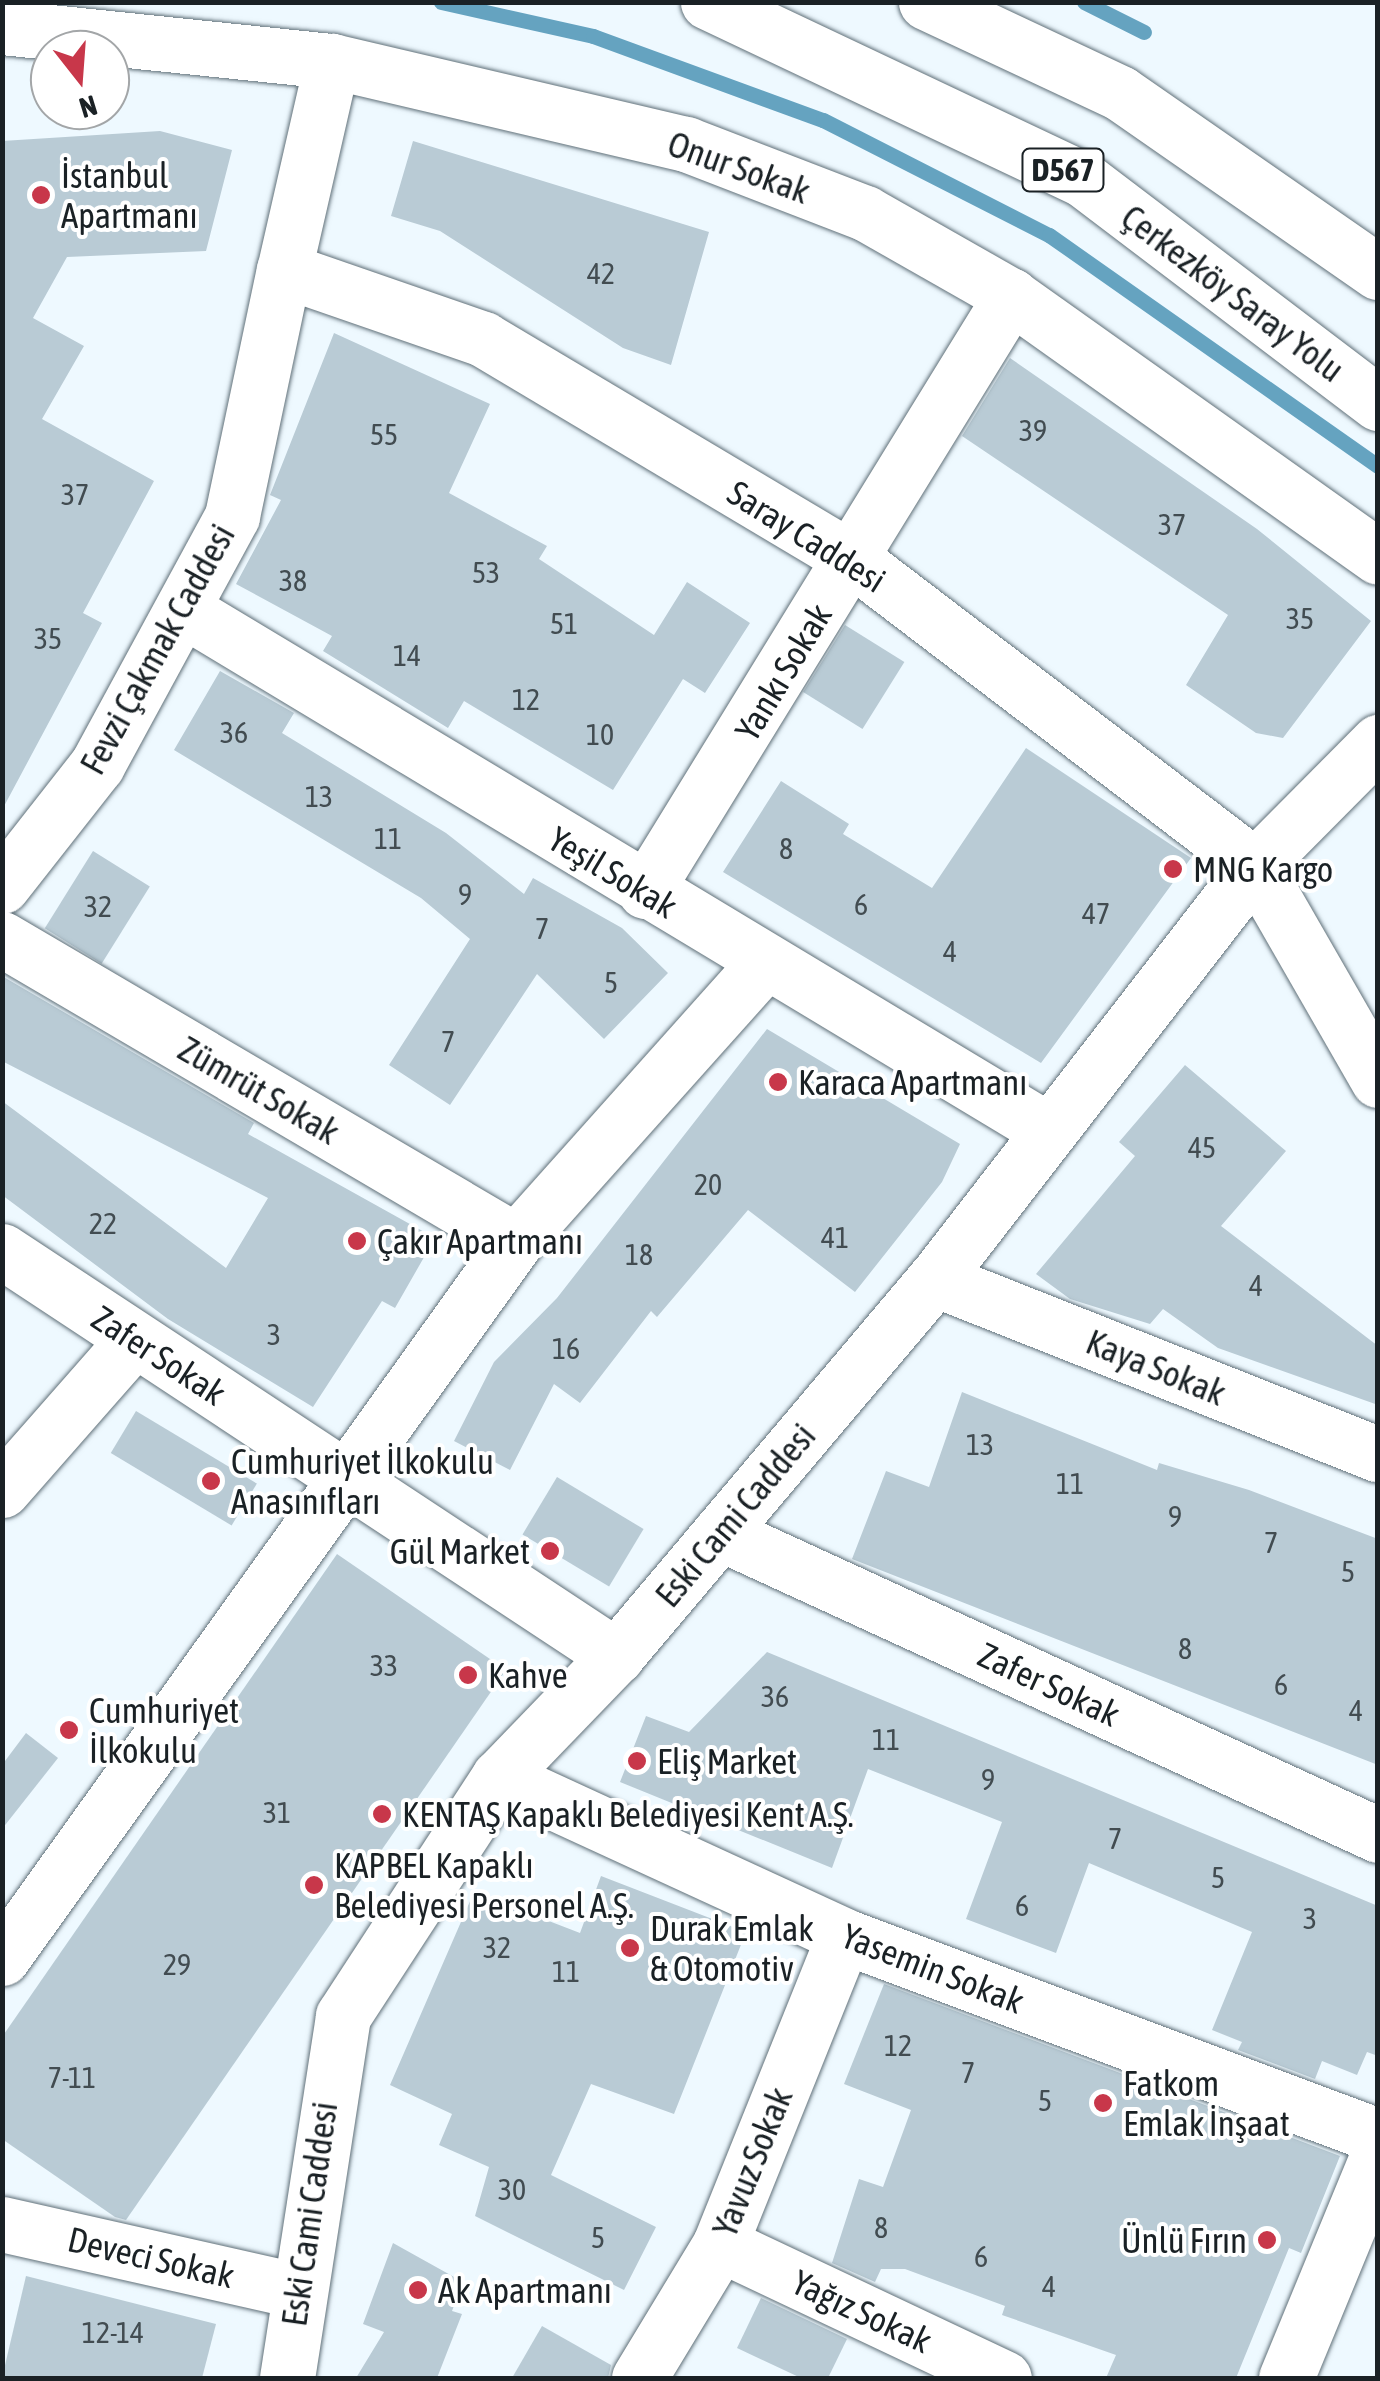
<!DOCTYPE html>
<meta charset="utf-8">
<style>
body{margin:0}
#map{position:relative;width:1380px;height:2381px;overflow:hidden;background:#eef9ff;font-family:"Asap Condensed",sans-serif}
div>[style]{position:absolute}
.stream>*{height:15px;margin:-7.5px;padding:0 7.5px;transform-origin:7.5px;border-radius:7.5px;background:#65a3c0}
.building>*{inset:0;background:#b9cbd5;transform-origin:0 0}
.roads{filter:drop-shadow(0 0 2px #607079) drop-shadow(0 0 2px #607079)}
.street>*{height:55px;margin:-27.5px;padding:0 27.5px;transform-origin:27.5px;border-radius:27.5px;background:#fff}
.secondary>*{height:55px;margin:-27.5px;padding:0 27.5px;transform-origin:27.5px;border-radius:27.5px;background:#fff}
.highway>*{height:55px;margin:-27.5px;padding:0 27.5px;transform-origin:27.5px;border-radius:27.5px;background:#fff}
.dots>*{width:28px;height:28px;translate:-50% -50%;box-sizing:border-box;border:5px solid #fff;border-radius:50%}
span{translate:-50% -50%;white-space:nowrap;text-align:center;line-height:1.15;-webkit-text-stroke:8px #fff;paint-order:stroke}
.number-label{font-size:30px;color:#424c51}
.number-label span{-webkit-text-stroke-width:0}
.shield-label span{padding:2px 8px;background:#fff;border:2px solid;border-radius:8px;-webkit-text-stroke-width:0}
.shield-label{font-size:32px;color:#1a2125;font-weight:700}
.street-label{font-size:35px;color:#1a2125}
.poi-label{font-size:35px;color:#1a2125}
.left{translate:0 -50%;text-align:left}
.right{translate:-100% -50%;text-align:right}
.frame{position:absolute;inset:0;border:5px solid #1a2125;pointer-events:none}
.north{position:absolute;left:30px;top:30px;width:100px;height:100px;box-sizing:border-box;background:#fff;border:2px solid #a3a6a8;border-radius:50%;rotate:163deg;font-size:28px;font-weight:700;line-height:40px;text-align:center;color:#1a2125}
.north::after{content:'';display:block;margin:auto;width:35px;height:45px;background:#c8374a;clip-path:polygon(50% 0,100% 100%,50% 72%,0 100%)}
</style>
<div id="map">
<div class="stream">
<div style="left:441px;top:2px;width:156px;rotate:12.6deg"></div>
<div style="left:593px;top:36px;width:245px;rotate:20.1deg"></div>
<div style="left:823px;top:120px;width:254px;rotate:27deg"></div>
<div style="left:1049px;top:235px;width:402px;rotate:35.1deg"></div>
<div style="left:1084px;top:2px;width:67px;rotate:26.6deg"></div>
</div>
<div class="building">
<div style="clip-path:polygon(160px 131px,232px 150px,206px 251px,67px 257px,33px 318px,84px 346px,42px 419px,154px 481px,83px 613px,102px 623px,2px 810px,2px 141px)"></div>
<div style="clip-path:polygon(413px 141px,709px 232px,671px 365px,623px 348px,440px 231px,391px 216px)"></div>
<div style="clip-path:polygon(334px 333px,490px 404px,449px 493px,547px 546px,539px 559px,654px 635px,687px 582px,750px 623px,705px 693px,683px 679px,613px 790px,464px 701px,448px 728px,323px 651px,332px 636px,236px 584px,281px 500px,270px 495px)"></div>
<div style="clip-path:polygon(1010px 358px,1257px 529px,1371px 621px,1283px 738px,1256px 733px,1186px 685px,1228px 615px,962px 436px)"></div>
<div style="left:845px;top:625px;width:70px;height:79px;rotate:32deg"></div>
<div style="clip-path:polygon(220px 671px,294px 713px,282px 733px,446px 833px,524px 894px,533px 878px,622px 928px,668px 973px,604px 1039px,537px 974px,450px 1105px,389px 1065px,470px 939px,421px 898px,174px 750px)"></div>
<div style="clip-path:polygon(1026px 748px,1191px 858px,1041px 1063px,723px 872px,781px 781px,849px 824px,843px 834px,932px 888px)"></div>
<div style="left:93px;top:851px;width:67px;height:91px;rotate:32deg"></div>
<div style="clip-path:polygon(2px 976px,254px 1123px,248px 1134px,435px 1238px,395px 1308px,382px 1301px,313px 1407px,168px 1319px,2px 1195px,2px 1101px,226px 1268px,268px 1198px,2px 1061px)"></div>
<div style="clip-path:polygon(767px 1029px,960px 1144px,942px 1182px,855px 1292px,748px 1210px,657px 1317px,651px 1311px,580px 1403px,554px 1384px,510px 1470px,454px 1441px,494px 1362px,557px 1298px)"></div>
<div style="clip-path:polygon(1185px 1065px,1286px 1151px,1221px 1226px,1378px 1346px,1378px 1405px,1218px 1348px,1163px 1309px,1150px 1324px,1070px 1299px,1036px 1274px,1135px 1156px,1119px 1142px)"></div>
<div style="clip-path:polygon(962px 1392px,1157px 1470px,1159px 1463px,1249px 1490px,1378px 1539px,1378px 1765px,852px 1559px,886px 1471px,929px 1487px)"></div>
<div style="left:136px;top:1411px;width:141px;height:49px;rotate:31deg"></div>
<div style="left:557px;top:1477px;width:101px;height:67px;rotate:31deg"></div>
<div style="clip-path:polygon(337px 1554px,506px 1670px,126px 2220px,115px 2217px,2px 2139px,2px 2037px)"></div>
<div style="clip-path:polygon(767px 1652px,1378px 1906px,1378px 2056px,1367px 2052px,1357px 2075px,1322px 2061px,1315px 2079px,1238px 2050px,1242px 2042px,1212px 2030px,1252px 1932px,1089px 1863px,1056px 1953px,966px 1919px,1002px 1822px,868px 1769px,832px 1868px,620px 1782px,646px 1716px,689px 1732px)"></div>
<div style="clip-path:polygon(26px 1733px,58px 1758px,2px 1829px,2px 1765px)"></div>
<div style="clip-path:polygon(601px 1876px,746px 1932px,674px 2114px,591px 2084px,551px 2175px,656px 2227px,624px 2290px,475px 2216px,489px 2167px,439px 2145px,452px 2114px,390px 2085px,474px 1892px,580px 1933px)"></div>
<div style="clip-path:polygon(884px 1984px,1340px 2156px,1301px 2253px,1289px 2248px,1236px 2378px,1106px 2378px,1116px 2355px,1002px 2315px,1005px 2306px,905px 2269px,881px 2269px,875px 2282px,832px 2263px,859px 2179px,883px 2187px,911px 2110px,844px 2084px)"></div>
<div style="clip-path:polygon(393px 2243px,463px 2282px,452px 2311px,462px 2314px,437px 2378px,356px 2378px,384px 2332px,363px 2324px)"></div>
<div style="clip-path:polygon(26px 2276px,216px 2324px,202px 2378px,2px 2378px)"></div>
<div style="clip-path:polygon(761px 2298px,847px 2339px,828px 2378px,801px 2378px,737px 2348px)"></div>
<div style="clip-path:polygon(542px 2326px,611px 2365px,608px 2378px,512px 2378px)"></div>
</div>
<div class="roads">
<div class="street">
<div style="left:2px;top:27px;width:332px;rotate:5.9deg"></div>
<div style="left:332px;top:61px;width:364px;rotate:13.2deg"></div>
<div style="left:686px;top:144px;width:192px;rotate:21.1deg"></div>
<div style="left:865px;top:213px;width:168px;rotate:29.6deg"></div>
<div style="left:1011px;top:296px;width:450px;rotate:35.4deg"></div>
<div style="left:184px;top:610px;width:1006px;rotate:31.05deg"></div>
<div style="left:645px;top:891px;width:699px;rotate:-58.4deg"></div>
<div style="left:2px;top:939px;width:596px;rotate:30.44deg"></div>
<div style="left:2px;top:1251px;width:736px;rotate:33.41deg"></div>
<div style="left:935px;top:1279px;width:476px;rotate:21.6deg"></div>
<div style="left:2px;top:1490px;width:200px;rotate:-48.7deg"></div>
<div style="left:720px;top:1533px;width:724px;rotate:24.65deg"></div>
<div style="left:499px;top:1777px;width:380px;rotate:24.7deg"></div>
<div style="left:844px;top:1936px;width:570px;rotate:20.53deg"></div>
<div style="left:2px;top:1958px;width:882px;rotate:-54.36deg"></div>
<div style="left:516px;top:1241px;width:372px;rotate:-48.2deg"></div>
<div style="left:2px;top:2224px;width:304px;rotate:12.7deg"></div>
<div style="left:720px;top:2244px;width:314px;rotate:25.3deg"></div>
<div style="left:639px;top:2378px;width:157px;rotate:-58.8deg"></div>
<div style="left:720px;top:2244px;width:332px;rotate:-68.1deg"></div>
</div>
<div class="secondary">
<div style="left:332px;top:61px;width:214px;rotate:102.9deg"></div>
<div style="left:284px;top:270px;width:211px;rotate:19.1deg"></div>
<div style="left:483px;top:339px;width:428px;rotate:30.8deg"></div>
<div style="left:851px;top:558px;width:508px;rotate:37.32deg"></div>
<div style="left:1255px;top:866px;width:247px;rotate:60.1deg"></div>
<div style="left:2px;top:886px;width:154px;rotate:-51.9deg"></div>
<div style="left:97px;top:765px;width:283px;rotate:-61.5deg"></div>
<div style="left:232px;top:516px;width:251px;rotate:-78.1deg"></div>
<div style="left:287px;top:2378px;width:366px;rotate:-81.2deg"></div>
<div style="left:343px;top:2016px;width:285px;rotate:-56.9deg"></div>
<div style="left:499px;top:1777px;width:168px;rotate:-46deg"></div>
<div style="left:616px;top:1656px;width:494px;rotate:-49.8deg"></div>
<div style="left:935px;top:1279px;width:522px;rotate:-52.23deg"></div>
<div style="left:1255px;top:866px;width:175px;rotate:-45.2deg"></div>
<div style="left:1286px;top:2378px;width:241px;rotate:-67.6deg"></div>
</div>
<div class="highway">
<div style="left:708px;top:2px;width:416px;rotate:25.3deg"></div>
<div style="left:1084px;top:180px;width:369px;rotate:37.2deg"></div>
<div style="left:926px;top:2px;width:214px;rotate:25.1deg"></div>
<div style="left:1120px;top:93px;width:314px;rotate:34.8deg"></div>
</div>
</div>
<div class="dots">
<div style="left:41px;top:195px;background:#c8374a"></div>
<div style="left:1173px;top:869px;background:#c8374a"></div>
<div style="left:778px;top:1082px;background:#c8374a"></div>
<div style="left:357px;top:1241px;background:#c8374a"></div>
<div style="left:211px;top:1481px;background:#c8374a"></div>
<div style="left:550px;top:1551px;background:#c8374a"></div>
<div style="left:468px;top:1675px;background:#c8374a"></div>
<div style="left:69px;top:1730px;background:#c8374a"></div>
<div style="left:637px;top:1761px;background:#c8374a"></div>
<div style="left:382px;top:1814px;background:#c8374a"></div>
<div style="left:314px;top:1885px;background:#c8374a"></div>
<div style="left:630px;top:1948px;background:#c8374a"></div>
<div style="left:1103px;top:2103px;background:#c8374a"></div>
<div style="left:1267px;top:2240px;background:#c8374a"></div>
<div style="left:418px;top:2290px;background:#c8374a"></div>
</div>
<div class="number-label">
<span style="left:601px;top:273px">42</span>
<span style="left:1033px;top:430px">39</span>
<span style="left:384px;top:434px">55</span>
<span style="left:75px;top:494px">37</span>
<span style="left:1172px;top:524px">37</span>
<span style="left:486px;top:572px">53</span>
<span style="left:293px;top:580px">38</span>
<span style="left:1300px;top:618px">35</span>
<span style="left:564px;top:623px">51</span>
<span style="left:48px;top:638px">35</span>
<span style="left:407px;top:655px">14</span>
<span style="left:526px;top:699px">12</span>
<span style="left:234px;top:732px">36</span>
<span style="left:600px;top:734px">10</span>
<span style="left:319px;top:796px">13</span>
<span style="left:388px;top:838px">11</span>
<span style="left:786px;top:848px">8</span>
<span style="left:465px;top:894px">9</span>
<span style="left:861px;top:904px">6</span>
<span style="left:98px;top:906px">32</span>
<span style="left:1096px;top:913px">47</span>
<span style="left:542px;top:928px">7</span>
<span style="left:950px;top:951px">4</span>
<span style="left:611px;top:982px">5</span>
<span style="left:448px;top:1041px">7</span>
<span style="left:1202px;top:1147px">45</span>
<span style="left:708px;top:1184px">20</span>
<span style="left:103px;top:1223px">22</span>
<span style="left:835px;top:1237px">41</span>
<span style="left:639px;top:1254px">18</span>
<span style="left:1256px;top:1285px">4</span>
<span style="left:274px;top:1334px">3</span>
<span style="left:566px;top:1348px">16</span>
<span style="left:980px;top:1444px">13</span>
<span style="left:1070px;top:1483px">11</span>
<span style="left:1175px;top:1516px">9</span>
<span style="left:1271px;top:1542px">7</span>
<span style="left:1348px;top:1571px">5</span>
<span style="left:1185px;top:1648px">8</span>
<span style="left:384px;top:1665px">33</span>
<span style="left:1281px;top:1684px">6</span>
<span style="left:775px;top:1696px">36</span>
<span style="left:1356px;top:1710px">4</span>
<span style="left:886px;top:1739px">11</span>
<span style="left:988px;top:1779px">9</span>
<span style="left:277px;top:1812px">31</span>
<span style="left:1115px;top:1838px">7</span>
<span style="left:1218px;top:1877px">5</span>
<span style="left:1022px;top:1905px">6</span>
<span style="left:1310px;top:1918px">3</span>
<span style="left:497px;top:1947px">32</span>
<span style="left:177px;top:1964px">29</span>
<span style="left:566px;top:1971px">11</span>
<span style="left:898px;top:2045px">12</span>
<span style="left:968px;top:2072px">7</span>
<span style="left:72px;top:2077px">7-11</span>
<span style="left:1045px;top:2100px">5</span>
<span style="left:512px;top:2189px">30</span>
<span style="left:881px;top:2227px">8</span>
<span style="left:598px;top:2237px">5</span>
<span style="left:981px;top:2256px">6</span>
<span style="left:1049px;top:2286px">4</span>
<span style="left:113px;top:2332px">12-14</span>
</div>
<div class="shield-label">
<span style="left:1063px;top:170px">D567</span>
</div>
<div class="street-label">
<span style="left:739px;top:167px;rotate:20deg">Onur Sokak</span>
<span style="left:1233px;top:293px;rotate:37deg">Çerkezköy Saray Yolu</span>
<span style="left:807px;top:536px;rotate:32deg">Saray Caddesi</span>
<span style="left:157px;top:649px;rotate:-61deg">Fevzi Çakmak Caddesi</span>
<span style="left:783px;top:672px;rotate:-59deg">Yankı Sokak</span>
<span style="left:613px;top:872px;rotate:31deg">Yeşil Sokak</span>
<span style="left:259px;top:1090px;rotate:30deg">Zümrüt Sokak</span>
<span style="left:159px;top:1355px;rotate:33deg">Zafer Sokak</span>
<span style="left:1156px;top:1367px;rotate:22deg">Kaya Sokak</span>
<span style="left:735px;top:1515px;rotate:-50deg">Eski Cami Caddesi</span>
<span style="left:1049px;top:1684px;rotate:25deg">Zafer Sokak</span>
<span style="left:933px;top:1968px;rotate:21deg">Yasemin Sokak</span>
<span style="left:752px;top:2162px;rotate:-68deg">Yavuz Sokak</span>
<span style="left:309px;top:2214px;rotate:-82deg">Eski Cami Caddesi</span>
<span style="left:151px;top:2257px;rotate:13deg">Deveci Sokak</span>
<span style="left:862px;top:2311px;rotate:25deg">Yağız Sokak</span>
</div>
<div class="poi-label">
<span class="left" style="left:61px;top:195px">İstanbul<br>Apartmanı</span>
<span class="left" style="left:1193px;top:869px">MNG Kargo</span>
<span class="left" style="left:798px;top:1082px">Karaca Apartmanı</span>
<span class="left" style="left:377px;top:1241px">Çakır Apartmanı</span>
<span class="left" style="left:231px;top:1481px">Cumhuriyet İlkokulu<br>Anasınıfları</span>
<span class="right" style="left:530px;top:1551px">Gül Market</span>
<span class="left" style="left:488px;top:1675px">Kahve</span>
<span class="left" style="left:89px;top:1730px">Cumhuriyet<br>İlkokulu</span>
<span class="left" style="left:657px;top:1761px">Eliş Market</span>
<span class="left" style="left:402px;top:1814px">KENTAŞ Kapaklı Belediyesi Kent A.Ş.</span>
<span class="left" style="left:334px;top:1885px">KAPBEL Kapaklı<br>Belediyesi Personel A.Ş.</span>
<span class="left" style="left:650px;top:1948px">Durak Emlak<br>&amp; Otomotiv</span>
<span class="left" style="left:1123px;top:2103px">Fatkom<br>Emlak İnşaat</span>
<span class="right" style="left:1247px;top:2240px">Ünlü Fırın</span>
<span class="left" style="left:438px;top:2290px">Ak Apartmanı</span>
</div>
<div class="frame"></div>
<div class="north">N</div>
</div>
